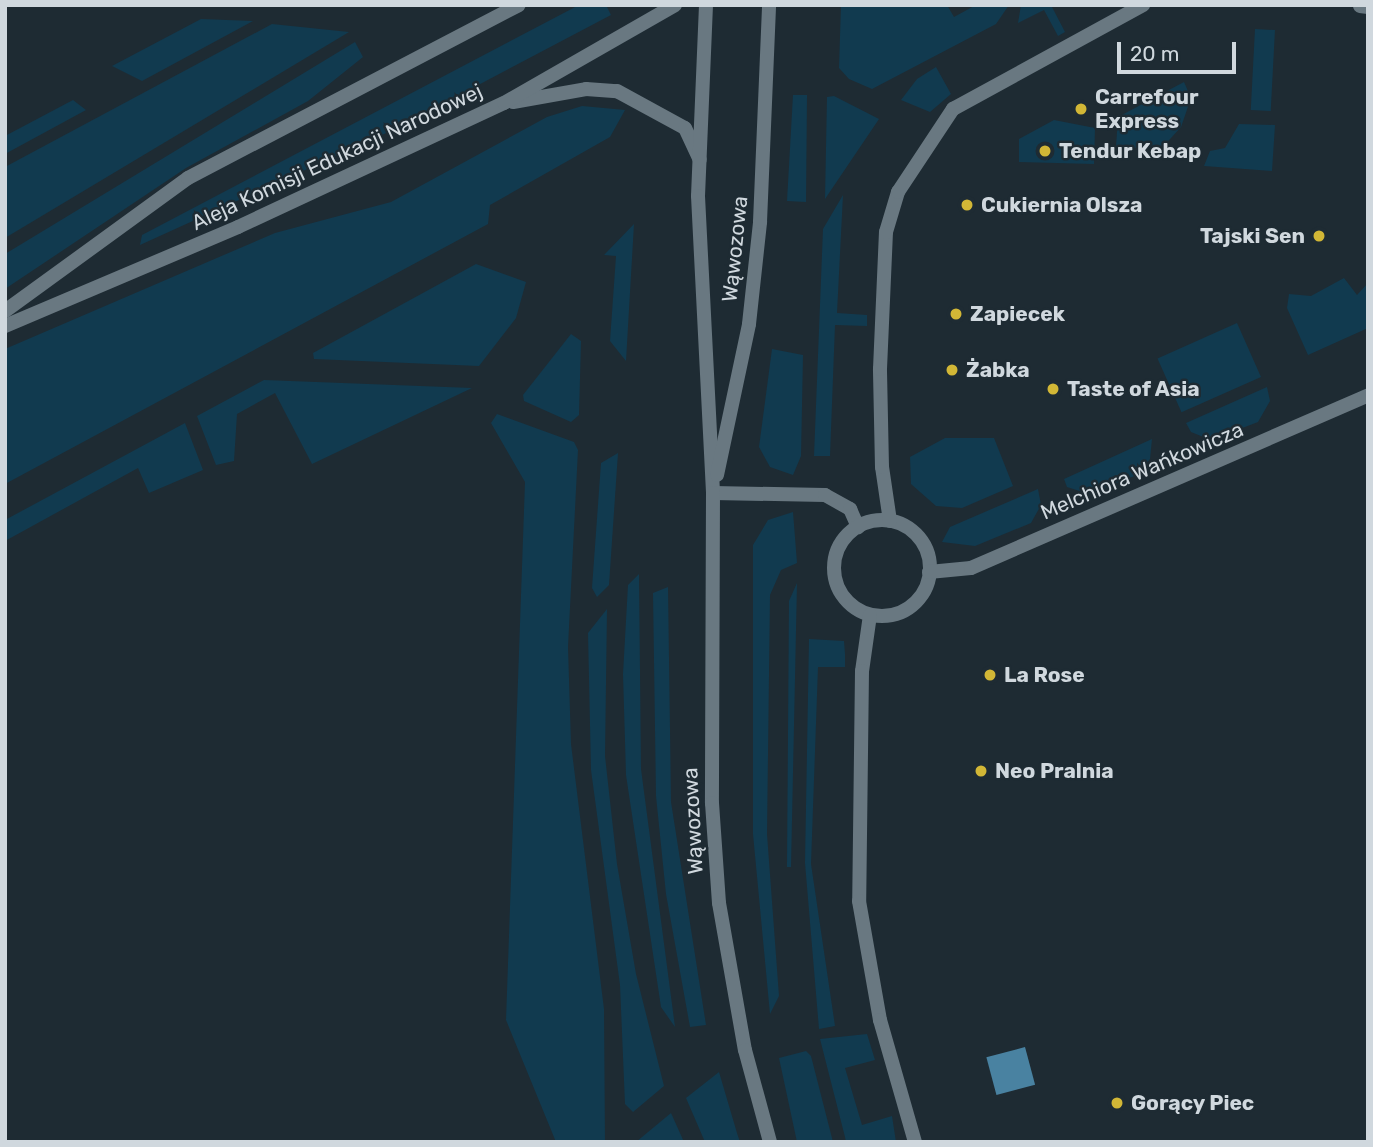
<!DOCTYPE html>
<meta charset="utf-8">
<style>
body{margin:0}
#map{position:relative;width:1373px;height:1147px;overflow:hidden;background:#1e2b33;font-family:Rubik,sans-serif}
div>[style]{position:absolute}
.green>*{inset:0;background:#113a4f;transform-origin:0 0}
.water>*{inset:0;background:#4982a1;transform-origin:0 0}
.minor>*{height:14px;margin:-7px;padding:0 7px;transform-origin:7px;border-radius:7px;background:#697881}
.minor>.ring{margin:-7px;padding:0;box-sizing:content-box;background:none;border:14px solid #697881;border-radius:50%}
.tertiary>*{height:14px;margin:-7px;padding:0 7px;transform-origin:7px;border-radius:7px;background:#697881}
.dots>*{width:19px;height:19px;translate:-50% -50%;box-sizing:border-box;border:4px solid #1e2b33;border-radius:50%}
span{translate:-50% -50%;white-space:nowrap;text-align:center;line-height:1.15;-webkit-text-stroke:5px #1e2b33;paint-order:stroke}
.poi-label{font-size:21px;color:#d0d8de;font-weight:700}
.left{translate:0 -50%;text-align:left}
.right{translate:-100% -50%;text-align:right}
.street-label{font-size:21px;color:#d0d8de}
.frame{position:absolute;inset:0;border:7px solid #d0d8de;pointer-events:none}
.scale{position:absolute;left:1117px;top:42px;width:119px;height:32px;box-sizing:border-box;border:4px solid #d0d8de;border-top:0;padding-left:9px;font-size:21px;line-height:24px;white-space:nowrap;color:#d0d8de;-webkit-text-stroke:5px #1e2b33;paint-order:stroke}
</style>
<div id="map">
<div class="green">
<div style="clip-path:polygon(579px 5px,606px 5px,611px 15px,395px 129px,140px 245px,142px 235px)"></div>
<div style="clip-path:polygon(841px 5px,947px 5px,954px 17px,976px 5px,1009px 5px,996px 24px,872px 89px,849px 79px,839px 68px)"></div>
<div style="clip-path:polygon(1021px 5px,1051px 5px,1065px 32px,1058px 36px,1044px 10px,1018px 23px)"></div>
<div style="clip-path:polygon(201px 19px,253px 21px,142px 81px,112px 66px)"></div>
<div style="clip-path:polygon(272px 24px,349px 32px,5px 238px,5px 167px)"></div>
<div style="left:1255px;top:29px;width:20px;height:81px;rotate:3deg"></div>
<div style="clip-path:polygon(355px 42px,363px 57px,308px 101px,186px 168px,5px 289px,5px 254px)"></div>
<div style="clip-path:polygon(936px 67px,951px 94px,930px 112px,901px 100px,917px 79px)"></div>
<div style="clip-path:polygon(1184px 82px,1191px 98px,1181px 127px,1161px 149px,1116px 147px,1118px 117px)"></div>
<div style="clip-path:polygon(793px 95px,807px 95px,806px 202px,787px 201px)"></div>
<div style="clip-path:polygon(834px 96px,879px 119px,825px 199px,827px 97px)"></div>
<div style="clip-path:polygon(73px 100px,86px 110px,5px 154px,5px 136px)"></div>
<div style="clip-path:polygon(582px 106px,625px 110px,610px 137px,490px 205px,488px 224px,5px 484px,5px 349px,275px 233px,391px 202px,547px 117px)"></div>
<div style="clip-path:polygon(1054px 120px,1095px 128px,1094px 164px,1019px 162px,1019px 139px)"></div>
<div style="clip-path:polygon(1239px 124px,1275px 125px,1272px 171px,1204px 166px,1210px 151px,1225px 148px)"></div>
<div style="clip-path:polygon(843px 195px,837px 313px,867px 315px,867px 326px,835px 325px,830px 456px,814px 456px,823px 229px)"></div>
<div style="clip-path:polygon(634px 224px,626px 361px,610px 341px,616px 256px,604px 255px)"></div>
<div style="clip-path:polygon(476px 264px,526px 282px,516px 318px,479px 366px,314px 359px,313px 353px)"></div>
<div style="clip-path:polygon(1344px 278px,1357px 295px,1368px 283px,1368px 328px,1308px 355px,1287px 308px,1289px 294px,1311px 296px)"></div>
<div style="left:1237px;top:323px;width:59px;height:87px;rotate:66deg"></div>
<div style="clip-path:polygon(571px 334px,581px 341px,579px 415px,571px 422px,524px 401px,523px 395px)"></div>
<div style="clip-path:polygon(772px 349px,803px 355px,801px 456px,793px 475px,770px 467px,759px 447px)"></div>
<div style="clip-path:polygon(264px 380px,472px 388px,312px 464px,275px 393px,237px 414px,234px 461px,216px 465px,197px 416px)"></div>
<div style="clip-path:polygon(1267px 387px,1270px 401px,1258px 422px,1211px 440px,1191px 432px,1186px 423px)"></div>
<div style="clip-path:polygon(497px 414px,574px 442px,578px 450px,568px 647px,571px 744px,604px 1009px,605px 1142px,556px 1142px,506px 1020px,525px 482px,491px 423px)"></div>
<div style="clip-path:polygon(185px 423px,203px 470px,149px 493px,138px 468px,5px 541px,5px 520px)"></div>
<div style="clip-path:polygon(945px 438px,994px 438px,1013px 486px,962px 508px,936px 506px,911px 484px,910px 457px)"></div>
<div style="clip-path:polygon(1152px 439px,1150px 459px,1137px 475px,1089px 494px,1067px 487px,1064px 479px)"></div>
<div style="clip-path:polygon(618px 453px,609px 585px,597px 597px,592px 588px,601px 463px)"></div>
<div style="clip-path:polygon(1038px 489px,1041px 505px,1031px 523px,975px 546px,942px 542px,950px 527px)"></div>
<div style="clip-path:polygon(793px 512px,797px 563px,781px 570px,770px 595px,767px 834px,779px 996px,770px 1014px,753px 834px,753px 545px,768px 520px)"></div>
<div style="clip-path:polygon(639px 574px,641px 769px,675px 1027px,661px 1007px,626px 775px,623px 674px,628px 585px)"></div>
<div style="clip-path:polygon(797px 583px,791px 867px,787px 867px,789px 601px)"></div>
<div style="clip-path:polygon(668px 587px,671px 802px,706px 1025px,690px 1027px,666px 894px,656px 796px,653px 593px)"></div>
<div style="clip-path:polygon(607px 609px,605px 756px,617px 864px,636px 974px,664px 1086px,633px 1112px,625px 1104px,620px 985px,591px 770px,588px 633px)"></div>
<div style="clip-path:polygon(809px 639px,844px 641px,845px 654px,845px 667px,818px 667px,811px 864px,835px 1026px,819px 1029px,805px 863px)"></div>
<div style="clip-path:polygon(867px 1034px,875px 1060px,845px 1068px,862px 1125px,892px 1116px,896px 1142px,846px 1142px,845px 1137px,820px 1039px)"></div>
<div style="clip-path:polygon(806px 1051px,811px 1056px,833px 1142px,797px 1142px,779px 1058px)"></div>
<div style="clip-path:polygon(719px 1072px,737px 1133px,740px 1142px,705px 1142px,686px 1098px)"></div>
<div style="clip-path:polygon(671px 1113px,684px 1142px,636px 1142px)"></div>
</div>
<div class="water">
<div style="left:1025px;top:1047px;width:39px;height:40px;rotate:75deg"></div>
</div>
<div class="minor">
<div style="left:1360px;top:6px;width:8px;rotate:7deg"></div>
<div style="left:513px;top:102px;width:74px;rotate:-10.1deg"></div>
<div style="left:586px;top:89px;width:31px;rotate:4deg"></div>
<div style="left:617px;top:91px;width:77px;rotate:28.6deg"></div>
<div style="left:685px;top:128px;width:35px;rotate:65deg"></div>
<div style="left:5px;top:311px;width:226px;rotate:-36deg"></div>
<div style="left:188px;top:178px;width:373px;rotate:-27.6deg"></div>
<div style="left:5px;top:326px;width:253px;rotate:-23deg"></div>
<div style="left:238px;top:227px;width:293px;rotate:-25deg"></div>
<div style="left:504px;top:103px;width:197px;rotate:-29.8deg"></div>
<div style="left:713px;top:493px;width:112px;rotate:1deg"></div>
<div style="left:825px;top:495px;width:29px;rotate:29deg"></div>
<div style="left:850px;top:509px;width:20px;rotate:66deg"></div>
<div class="ring" style="left:834px;top:520px;width:82px;height:82px"></div>
<div style="left:890px;top:521px;width:55px;rotate:-98.4deg"></div>
<div style="left:882px;top:467px;width:98px;rotate:-91.2deg"></div>
<div style="left:880px;top:369px;width:137px;rotate:-87.5deg"></div>
<div style="left:886px;top:232px;width:42px;rotate:-73.3deg"></div>
<div style="left:898px;top:192px;width:100px;rotate:-56.5deg"></div>
<div style="left:953px;top:109px;width:217px;rotate:-28.7deg"></div>
<div style="left:929px;top:572px;width:42px;rotate:-5.4deg"></div>
<div style="left:971px;top:568px;width:433px;rotate:-23.5deg"></div>
<div style="left:870px;top:615px;width:57px;rotate:98.1deg"></div>
<div style="left:862px;top:671px;width:230px;rotate:90.7deg"></div>
<div style="left:859px;top:901px;width:121px;rotate:80deg"></div>
<div style="left:880px;top:1020px;width:127px;rotate:74deg"></div>
</div>
<div class="tertiary">
<div style="left:706px;top:5px;width:191px;rotate:92.4deg"></div>
<div style="left:698px;top:196px;width:297px;rotate:87.1deg"></div>
<div style="left:713px;top:493px;width:310px;rotate:90.2deg"></div>
<div style="left:712px;top:803px;width:100px;rotate:86deg"></div>
<div style="left:719px;top:903px;width:149px;rotate:80deg"></div>
<div style="left:745px;top:1050px;width:95px;rotate:74.8deg"></div>
<div style="left:717px;top:475px;width:154px;rotate:-78deg"></div>
<div style="left:749px;top:324px;width:103px;rotate:-83.8deg"></div>
<div style="left:760px;top:222px;width:217px;rotate:-87.6deg"></div>
</div>
<div class="dots">
<div style="left:1081px;top:109px;background:#d2b736"></div>
<div style="left:1045px;top:151px;background:#d2b736"></div>
<div style="left:967px;top:205px;background:#d2b736"></div>
<div style="left:1319px;top:236px;background:#d2b736"></div>
<div style="left:956px;top:314px;background:#d2b736"></div>
<div style="left:952px;top:370px;background:#d2b736"></div>
<div style="left:1053px;top:389px;background:#d2b736"></div>
<div style="left:990px;top:675px;background:#d2b736"></div>
<div style="left:981px;top:771px;background:#d2b736"></div>
<div style="left:1117px;top:1103px;background:#d2b736"></div>
</div>
<div class="poi-label">
<span class="left" style="left:1095px;top:109px">Carrefour<br>Express</span>
<span class="left" style="left:1059px;top:151px">Tendur Kebap</span>
<span class="left" style="left:981px;top:205px">Cukiernia Olsza</span>
<span class="right" style="left:1305px;top:236px">Tajski Sen</span>
<span class="left" style="left:970px;top:314px">Zapiecek</span>
<span class="left" style="left:966px;top:370px">Żabka</span>
<span class="left" style="left:1067px;top:389px">Taste of Asia</span>
<span class="left" style="left:1004px;top:675px">La Rose</span>
<span class="left" style="left:995px;top:771px">Neo Pralnia</span>
<span class="left" style="left:1131px;top:1103px">Gorący Piec</span>
</div>
<div class="street-label">
<span style="left:337px;top:157px;rotate:-25deg">Aleja Komisji Edukacji Narodowej</span>
<span style="left:735px;top:249px;rotate:-84deg">Wąwozowa</span>
<span style="left:1142px;top:471px;rotate:-23deg">Melchiora Wańkowicza</span>
<span style="left:693px;top:821px;rotate:-93deg">Wąwozowa</span>
</div>
<div class="frame"></div>
<div class="scale">20 m</div>
</div>
